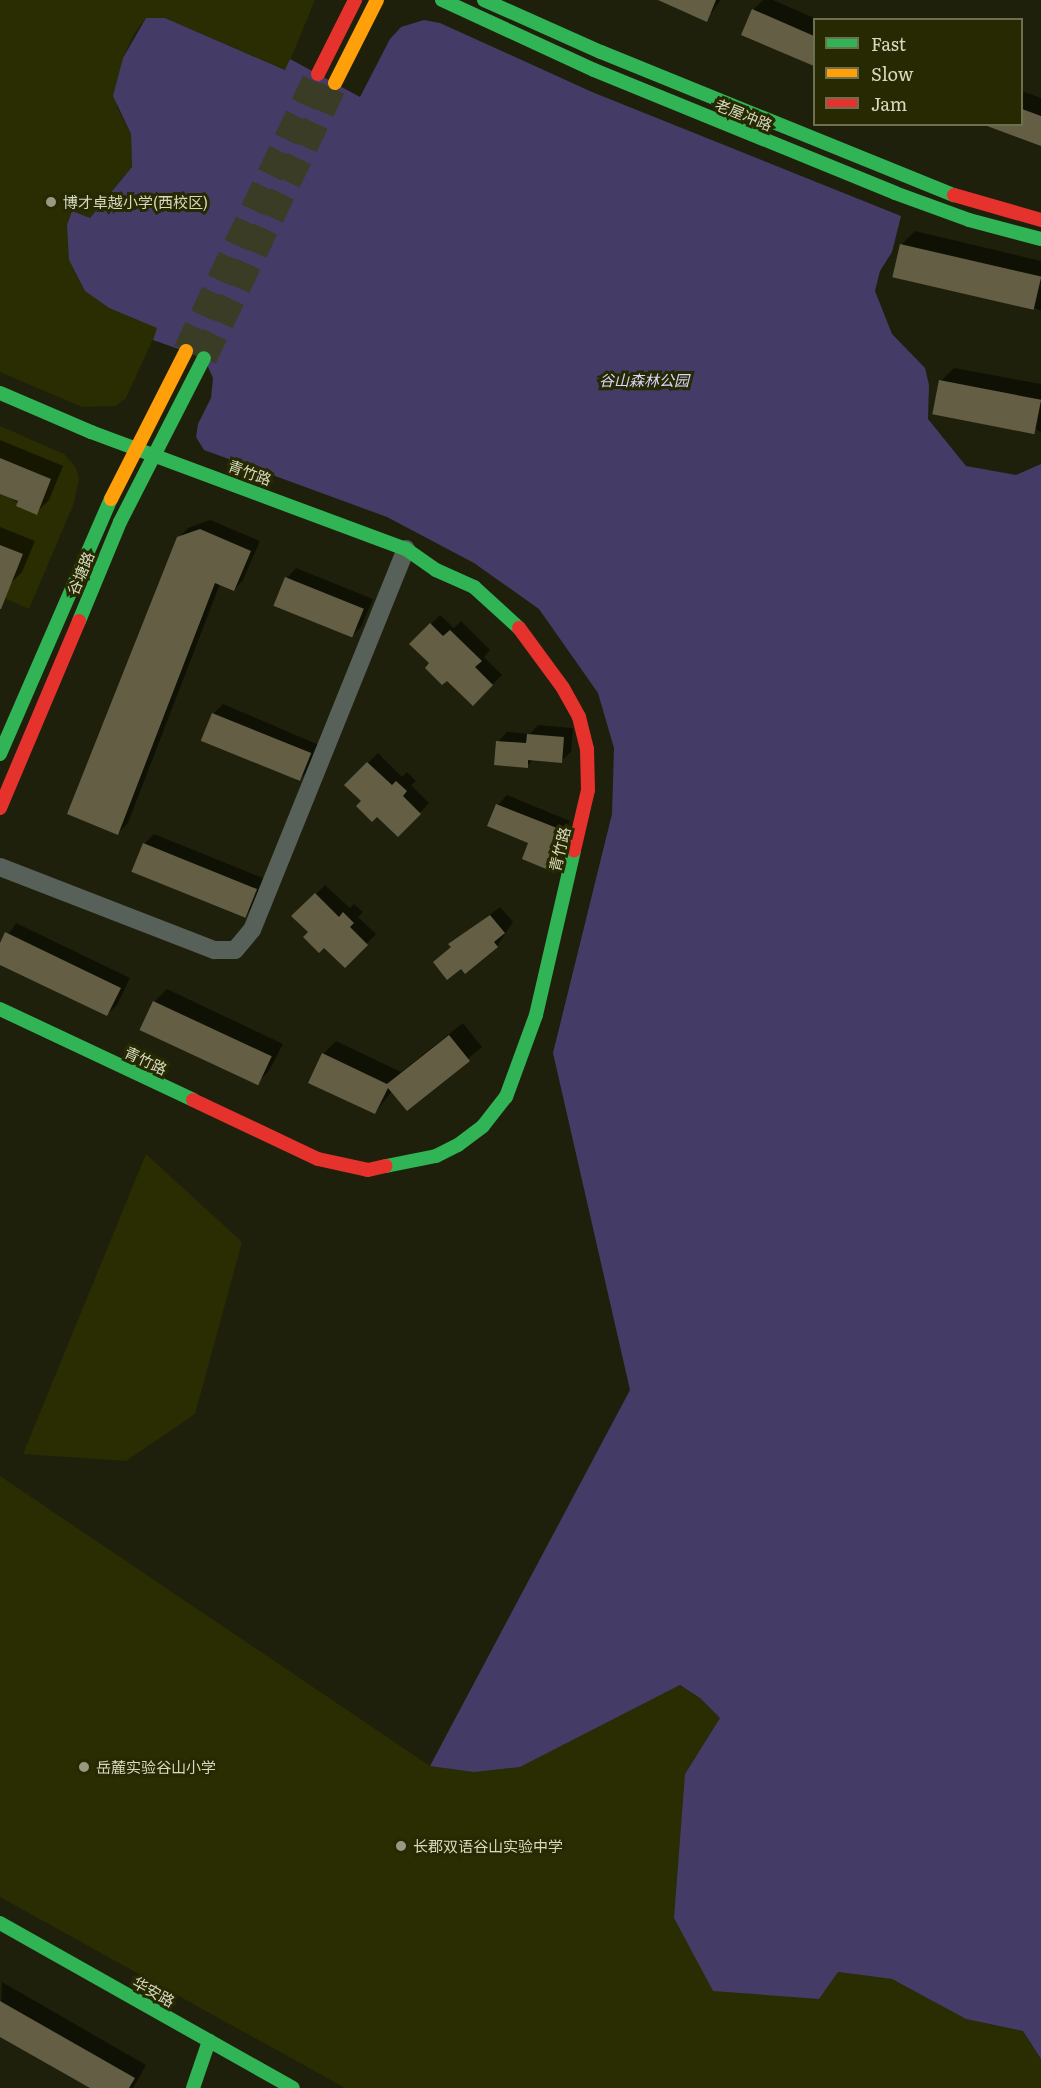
<!DOCTYPE html>
<meta charset="utf-8">
<style>
body{margin:0}
#map{position:relative;width:1041px;height:2088px;overflow:hidden;background:#1f200b;font-family:Literata,"Noto Sans SC",serif}
div>[style]{position:absolute}
.built>*{inset:0;background:#2a2c01}
.green>*{inset:0;background:#443b66}
.shadow>*{inset:0;background:#0007}
.building>*{inset:0;background:#635e44;transform-origin:0 0}
.secondary-tunnel>*{height:26px;margin-top:-13px;transform-origin:0;background:repeating-linear-gradient(90deg,#3b3c26 0 26px,transparent 0 39px)}
.street>*{height:18px;margin:-9px;padding:0 9px;transform-origin:9px;border-radius:9px;background:#58605a}
.fast>*{height:14px;margin:-7px;padding:0 7px;transform-origin:7px;border-radius:7px;background:#30b455}
.slow>*{height:14px;margin:-7px;padding:0 7px;transform-origin:7px;border-radius:7px;background:#ff9f0a}
.jam>*{height:14px;margin:-7px;padding:0 7px;transform-origin:7px;border-radius:7px;background:#e5322d}
.dots>*{width:16px;height:16px;translate:-50% -50%;box-sizing:border-box;border:3px solid #272902;border-radius:50%}
span{translate:-50% -50%;white-space:nowrap;text-align:center;line-height:1.15;-webkit-text-stroke:6px #272902;paint-order:stroke}
.street-label{font-size:15px;color:#d7dabf}
.poi-label{font-size:15px;color:#d7dabf}
.left{translate:0 -50%;text-align:left}
.park-label{font-size:15px;color:#dcd6ff;font-style:italic}
.legend{position:absolute;left:813px;top:18px;width:210px;height:108px;box-sizing:border-box;background:#272902;border:2px solid #6d704e;margin:0;padding:8px 10px;list-style:none;font-size:18px;color:#d7dabf}
.legend li{display:flex;align-items:center;gap:12px;height:30px}
.legend b{width:30px;border:2px solid #6d704e}
</style>
<div id="map">
<div class="built">
<div style="clip-path:polygon(0 0,315px 0,286px 70px,165px 18px,146px 18px,135px 32px,123px 58px,117px 107px,131px 134px,132px 167px,90px 218px,72px 211px,69px 260px,85px 291px,109px 308px,158px 328px,126px 398px,116px 406px,82px 407px,0 372px)"></div>
<div style="clip-path:polygon(0 426px,64px 454px,75px 466px,79px 478px,74px 503px,29px 609px,0 596px)"></div>
<div style="clip-path:polygon(146px 1154px,242px 1242px,195px 1414px,126px 1461px,23px 1454px)"></div>
<div style="clip-path:polygon(0 1476px,430px 1766px,520px 1767px,680px 1685px,700px 1698px,720px 1718px,685px 1774px,838px 1972px,892px 1979px,966px 2019px,1023px 2031px,1041px 2059px,1041px 2088px,345px 2088px,0 1897px)"></div>
</div>
<div class="green">
<div style="clip-path:polygon(146px 18px,165px 18px,285px 70px,290px 59px,360px 97px,390px 39px,401px 27px,424px 20px,440px 23px,592px 92px,901px 216px,892px 252px,880px 271px,875px 291px,892px 334px,925px 368px,929px 385px,928px 419px,966px 466px,1016px 475px,1041px 464px,1041px 2059px,1023px 2031px,966px 2019px,892px 1979px,838px 1972px,819px 1999px,713px 1991px,674px 1918px,685px 1774px,720px 1718px,700px 1698px,680px 1685px,520px 1767px,474px 1772px,430px 1766px,630px 1390px,553px 1053px,612px 814px,614px 748px,598px 693px,539px 609px,474px 563px,387px 517px,204px 450px,196px 437px,198px 424px,211px 398px,213px 378px,204px 358px,153px 340px,157px 328px,109px 308px,85px 291px,69px 260px,67px 225px,72px 211px,90px 218px,132px 167px,131px 134px,113px 96px,123px 58px)"></div>
</div>
<div class="shadow">
<div style="clip-path:polygon(662px 0,721px 0,706px 20px)"></div>
<div style="clip-path:polygon(763px 0,773px 0,819px 20px,814px 20px,814px 65px,743px 35px,753px 10px)"></div>
<div style="clip-path:polygon(1022px 91px,1041px 98px,1041px 144px,986px 124px,1022px 124px)"></div>
<div style="clip-path:polygon(915px 231px,1041px 261px,1041px 311px,902px 244px)"></div>
<div style="clip-path:polygon(954px 368px,1041px 384px,1041px 432px,941px 381px)"></div>
<div style="clip-path:polygon(0 440px,63px 466px,49px 500px,36px 513px,0 492px)"></div>
<div style="clip-path:polygon(210px 520px,260px 541px,243px 580px,234px 590px,220px 584px,128px 823px,118px 833px,178px 538px,188px 528px)"></div>
<div style="clip-path:polygon(0 527px,35px 541px,22px 572px,9px 585px,0 581px)"></div>
<div style="clip-path:polygon(296px 568px,373px 599px,361px 627px,351px 637px,275px 605px,287px 578px)"></div>
<div style="clip-path:polygon(440px 615px,454px 628px,461px 621px,490px 650px,484px 657px,502px 675px,473px 704px,411px 644px)"></div>
<div style="clip-path:polygon(223px 704px,319px 745px,308px 771px,298px 781px,213px 714px)"></div>
<div style="clip-path:polygon(538px 725px,573px 728px,571px 752px,561px 761px,534px 759px,527px 766px,498px 742px,507px 732px,530px 734px)"></div>
<div style="clip-path:polygon(378px 753px,402px 777px,407px 772px,416px 781px,411px 785px,429px 803px,398px 835px,346px 785px)"></div>
<div style="clip-path:polygon(507px 795px,570px 821px,555px 857px,546px 867px,530px 842px,498px 805px)"></div>
<div style="clip-path:polygon(154px 834px,265px 879px,254px 906px,245px 915px,144px 844px)"></div>
<div style="clip-path:polygon(325px 885px,350px 908px,354px 904px,363px 912px,358px 917px,376px 934px,345px 966px,294px 916px)"></div>
<div style="clip-path:polygon(500px 907px,513px 922px,497px 946px,450px 945px)"></div>
<div style="clip-path:polygon(16px 923px,130px 978px,117px 1005px,107px 1014px,0 963px,0 947px)"></div>
<div style="clip-path:polygon(167px 989px,283px 1044px,269px 1071px,256px 1084px,154px 1002px)"></div>
<div style="clip-path:polygon(463px 1023px,482px 1047px,407px 1109px,392px 1091px,375px 1113px,323px 1054px,336px 1041px,401px 1072px)"></div>
<div style="clip-path:polygon(2px 1982px,146px 2065px,133px 2088px,93px 2088px,0 2035px)"></div>
</div>
<div class="building">
<div style="clip-path:polygon(658px 0,716px 0,707px 22px)"></div>
<div style="clip-path:polygon(752px 9px,814px 36px,814px 66px,741px 35px)"></div>
<div style="clip-path:polygon(1022px 109px,1041px 116px,1041px 146px,987px 126px,1022px 124px)"></div>
<div style="left:900px;top:244px;width:145px;height:34px;rotate:13deg"></div>
<div style="left:939px;top:380px;width:104px;height:35px;rotate:11deg"></div>
<div style="clip-path:polygon(0 458px,51px 479px,37px 515px,16px 506px,18px 501px,0 494px)"></div>
<div style="clip-path:polygon(200px 529px,251px 551px,234px 591px,215px 583px,118px 835px,67px 814px,177px 537px)"></div>
<div style="clip-path:polygon(0 545px,23px 554px,1px 609px,0 609px)"></div>
<div style="left:285px;top:577px;width:85px;height:31px;rotate:22deg"></div>
<div style="clip-path:polygon(430px 623px,443px 636px,450px 630px,482px 661px,475px 667px,493px 685px,473px 706px,447px 681px,442px 685px,425px 668px,429px 663px,409px 644px)"></div>
<div style="left:212px;top:713px;width:107px;height:30px;rotate:22deg"></div>
<div style="clip-path:polygon(527px 734px,564px 737px,562px 763px,528px 760px,528px 768px,494px 765px,496px 741px,526px 743px)"></div>
<div style="clip-path:polygon(367px 762px,392px 785px,396px 781px,407px 791px,403px 796px,421px 814px,398px 837px,377px 817px,372px 822px,356px 806px,361px 801px,344px 785px)"></div>
<div style="clip-path:polygon(496px 804px,562px 830px,546px 869px,522px 859px,528px 843px,487px 826px)"></div>
<div style="left:143px;top:843px;width:123px;height:31px;rotate:22deg"></div>
<div style="clip-path:polygon(315px 893px,339px 917px,343px 912px,354px 923px,350px 927px,368px 945px,345px 968px,324px 948px,319px 953px,303px 937px,308px 932px,291px 916px)"></div>
<div style="clip-path:polygon(490px 915px,505px 933px,494px 942px,498px 947px,465px 974px,461px 969px,447px 980px,433px 962px,451px 947px,448px 944px)"></div>
<div style="clip-path:polygon(5px 932px,121px 988px,107px 1016px,0 965px,0 943px)"></div>
<div style="left:153px;top:1001px;width:131px;height:32px;rotate:25deg"></div>
<div style="clip-path:polygon(449px 1035px,470px 1061px,407px 1111px,388px 1088px,375px 1114px,308px 1083px,322px 1053px,387px 1084px)"></div>
<div style="clip-path:polygon(0 2001px,135px 2078px,129px 2088px,90px 2088px,0 2037px)"></div>
</div>
<div class="secondary-tunnel">
<div style="left:186px;top:351px;width:307px;rotate:-64.5deg"></div>
<div style="left:204px;top:358px;width:305px;rotate:-64.5deg"></div>
</div>
<div class="street">
<div style="left:0;top:867px;width:230px;rotate:21.2deg"></div>
<div style="left:214px;top:950px;width:21px"></div>
<div style="left:235px;top:950px;width:26px;rotate:-50deg"></div>
<div style="left:252px;top:930px;width:411px;rotate:-68deg"></div>
</div>
<div class="fast">
<div style="left:442px;top:0;width:167px;rotate:24.7deg"></div>
<div style="left:594px;top:70px;width:325px;rotate:22.2deg"></div>
<div style="left:895px;top:193px;width:79px;rotate:20deg"></div>
<div style="left:969px;top:220px;width:74px;rotate:14.8deg"></div>
<div style="left:484px;top:0;width:128px;rotate:24deg"></div>
<div style="left:601px;top:52px;width:381px;rotate:22.1deg"></div>
<div style="left:0;top:393px;width:99px;rotate:23.2deg"></div>
<div style="left:91px;top:432px;width:336px;rotate:20.4deg"></div>
<div style="left:406px;top:549px;width:37px;rotate:35deg"></div>
<div style="left:436px;top:570px;width:42px;rotate:24.1deg"></div>
<div style="left:474px;top:587px;width:61px;rotate:42.3deg"></div>
<div style="left:79px;top:621px;width:107px;rotate:-67.5deg"></div>
<div style="left:120px;top:522px;width:184px;rotate:-62.9deg"></div>
<div style="left:0;top:754px;width:278px;rotate:-66.5deg"></div>
<div style="left:0;top:1009px;width:213px;rotate:25.2deg"></div>
<div style="left:386px;top:1166px;width:51px;rotate:-11.3deg"></div>
<div style="left:436px;top:1156px;width:25px;rotate:-27deg"></div>
<div style="left:458px;top:1145px;width:31px;rotate:-37deg"></div>
<div style="left:483px;top:1126px;width:37px;rotate:-52deg"></div>
<div style="left:506px;top:1097px;width:87px;rotate:-69.9deg"></div>
<div style="left:536px;top:1015px;width:169px;rotate:-77deg"></div>
<div style="left:0;top:1923px;width:336px;rotate:29.4deg"></div>
<div style="left:193px;top:2088px;width:50px;rotate:-71.2deg"></div>
</div>
<div class="slow">
<div style="left:335px;top:83px;width:93px;rotate:-63.2deg"></div>
<div style="left:111px;top:499px;width:166px;rotate:-63.1deg"></div>
</div>
<div class="jam">
<div style="left:318px;top:74px;width:83px;rotate:-63.4deg"></div>
<div style="left:954px;top:195px;width:91px;rotate:16deg"></div>
<div style="left:519px;top:628px;width:74px;rotate:53.7deg"></div>
<div style="left:563px;top:688px;width:33px;rotate:61deg"></div>
<div style="left:579px;top:717px;width:33px;rotate:76deg"></div>
<div style="left:587px;top:749px;width:41px;rotate:88.6deg"></div>
<div style="left:588px;top:790px;width:62px;rotate:103.1deg"></div>
<div style="left:0;top:808px;width:203px;rotate:-67.1deg"></div>
<div style="left:193px;top:1100px;width:138px;rotate:25.3deg"></div>
<div style="left:318px;top:1159px;width:51px;rotate:12.4deg"></div>
<div style="left:368px;top:1170px;width:18px;rotate:-13deg"></div>
</div>
<div class="dots">
<div style="left:51px;top:202px;background:#979980"></div>
<div style="left:84px;top:1767px;background:#979980"></div>
<div style="left:401px;top:1846px;background:#979980"></div>
</div>
<div class="street-label">
<span style="left:744px;top:114px;rotate:22deg">老屋冲路</span>
<span style="left:250px;top:472px;rotate:20deg">青竹路</span>
<span style="left:80px;top:573px;rotate:-67deg">谷塘路</span>
<span style="left:559px;top:849px;rotate:-76deg">青竹路</span>
<span style="left:146px;top:1060px;rotate:25deg">青竹路</span>
<span style="left:154px;top:1991px;rotate:29deg">华安路</span>
</div>
<div class="poi-label">
<span class="left" style="left:63px;top:202px">博才卓越小学(西校区)</span>
<span class="left" style="left:96px;top:1767px">岳麓实验谷山小学</span>
<span class="left" style="left:413px;top:1846px">长郡双语谷山实验中学</span>
</div>
<div class="park-label">
<span style="left:644px;top:380px">谷山森林公园</span>
</div>
<ul class="legend">
<li><b style="height:8px;background:#30b455"></b>Fast</li>
<li><b style="height:8px;background:#ff9f0a"></b>Slow</li>
<li><b style="height:8px;background:#e5322d"></b>Jam</li>
</ul>
</div>
